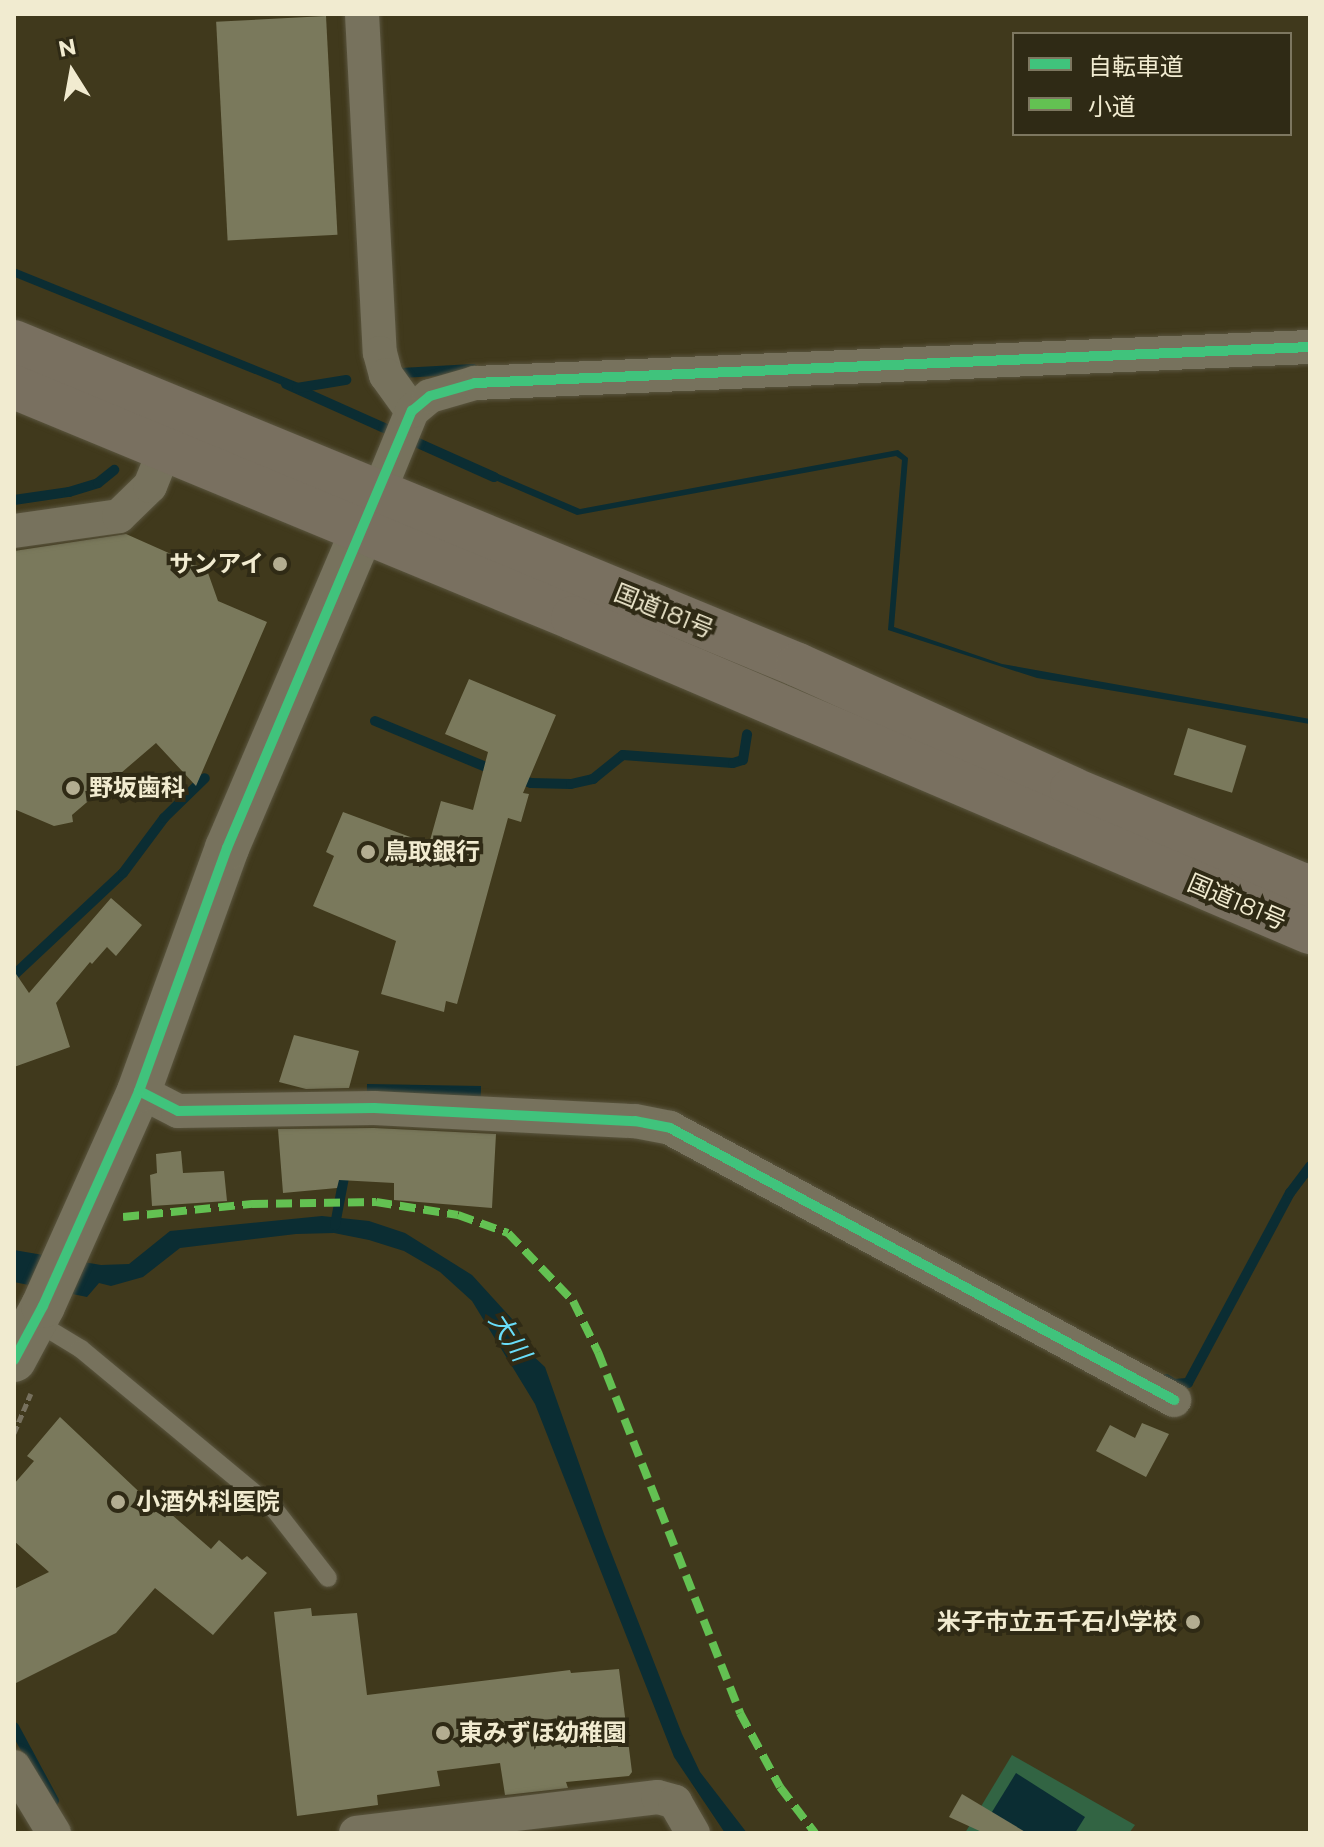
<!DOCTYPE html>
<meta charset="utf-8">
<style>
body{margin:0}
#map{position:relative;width:1324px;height:1847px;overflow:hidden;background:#40391c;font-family:Montserrat,"Noto Sans JP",sans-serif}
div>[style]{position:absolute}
.green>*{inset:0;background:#326443}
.water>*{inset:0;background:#0b2d33;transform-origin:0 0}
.stream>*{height:10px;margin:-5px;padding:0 5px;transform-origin:5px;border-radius:5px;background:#0b2d33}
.building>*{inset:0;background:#7a795c;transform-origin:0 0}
.path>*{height:5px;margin-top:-2.5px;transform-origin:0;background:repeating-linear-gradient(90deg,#76705d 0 8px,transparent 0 12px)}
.roads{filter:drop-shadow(0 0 2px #5a553f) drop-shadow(0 0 2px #5a553f)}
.service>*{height:18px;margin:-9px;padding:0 9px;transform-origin:9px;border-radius:9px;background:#77725d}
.minor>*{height:34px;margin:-17px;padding:0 17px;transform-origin:17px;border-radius:17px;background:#77725d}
.tertiary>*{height:44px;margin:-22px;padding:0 22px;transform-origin:22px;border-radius:22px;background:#77725d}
.trunk>*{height:44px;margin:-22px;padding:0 22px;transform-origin:22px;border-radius:22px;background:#797060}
.quiet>*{height:8px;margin-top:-4px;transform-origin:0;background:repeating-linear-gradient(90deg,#63c152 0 16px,transparent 0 24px)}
.cycleway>*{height:10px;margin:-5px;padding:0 5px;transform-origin:5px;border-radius:5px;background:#40c37c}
.dots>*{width:22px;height:22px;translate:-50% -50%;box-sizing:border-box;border:4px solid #2f2a15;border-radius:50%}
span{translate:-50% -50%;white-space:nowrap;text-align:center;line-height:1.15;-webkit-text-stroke:8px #2f2a15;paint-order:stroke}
.poi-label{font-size:24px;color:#f1ebd0;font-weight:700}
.right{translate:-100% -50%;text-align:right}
.left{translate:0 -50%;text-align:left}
.street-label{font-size:24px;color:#f1ebd0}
.water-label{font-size:26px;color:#69ddf9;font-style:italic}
.frame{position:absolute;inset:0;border:16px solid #f1ebd0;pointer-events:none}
.legend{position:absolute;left:1012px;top:32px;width:280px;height:104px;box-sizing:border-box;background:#2f2a15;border:2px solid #7d7760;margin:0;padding:10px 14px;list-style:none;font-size:24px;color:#f1ebd0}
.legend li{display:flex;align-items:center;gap:16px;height:40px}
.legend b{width:40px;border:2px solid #7d7760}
.north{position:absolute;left:32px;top:32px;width:80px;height:80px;-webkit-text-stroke:6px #2f2a15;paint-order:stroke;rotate:349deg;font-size:22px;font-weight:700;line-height:32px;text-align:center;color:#f1ebd0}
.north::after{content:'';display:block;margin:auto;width:28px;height:36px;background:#f1ebd0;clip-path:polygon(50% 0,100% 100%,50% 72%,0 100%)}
</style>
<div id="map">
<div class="green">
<div style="clip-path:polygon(1012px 1755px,1135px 1825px,1129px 1833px,965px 1833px)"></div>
</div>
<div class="water">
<div style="left:14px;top:268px;width:309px;height:8px;rotate:22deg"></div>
<div style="clip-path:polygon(898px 450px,908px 458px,894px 627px,1002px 664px,1310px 719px,1310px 724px,1037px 678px,888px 630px,902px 460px,896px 456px,577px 515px,481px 474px,484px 468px,580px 509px)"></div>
<div style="left:367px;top:1084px;width:114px;height:12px;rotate:1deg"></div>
<div style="clip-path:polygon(322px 1216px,369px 1221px,405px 1233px,472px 1275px,513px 1320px,530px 1353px,545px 1367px,604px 1534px,682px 1734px,700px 1772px,747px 1833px,725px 1833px,674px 1757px,535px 1404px,472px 1301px,440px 1272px,404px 1251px,369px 1240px,334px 1233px,296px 1234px,180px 1248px,143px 1277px,111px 1286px,99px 1283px,87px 1297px,14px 1282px,14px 1250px,101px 1265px,129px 1264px,170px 1231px)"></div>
<div style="clip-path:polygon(1016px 1773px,1085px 1817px,1075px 1833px,979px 1833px)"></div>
</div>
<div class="stream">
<div style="left:401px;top:373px;width:72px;rotate:-3.2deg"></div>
<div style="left:286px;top:384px;width:228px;rotate:24.1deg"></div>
<div style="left:297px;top:388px;width:50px;rotate:-9.3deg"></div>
<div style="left:14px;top:500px;width:56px;rotate:-8.3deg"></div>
<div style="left:69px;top:492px;width:30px;rotate:-17deg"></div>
<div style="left:98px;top:483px;width:21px;rotate:-39deg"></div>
<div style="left:375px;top:721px;width:131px;rotate:22.5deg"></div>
<div style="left:515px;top:778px;width:17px;rotate:17deg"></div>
<div style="left:531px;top:783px;width:40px;rotate:1.4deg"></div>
<div style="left:571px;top:784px;width:23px;rotate:-13deg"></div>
<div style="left:593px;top:779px;width:38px;rotate:-39deg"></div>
<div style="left:623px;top:755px;width:110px;rotate:4.2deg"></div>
<div style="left:733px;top:763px;width:10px;rotate:-17deg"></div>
<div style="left:743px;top:760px;width:26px;rotate:-81deg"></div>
<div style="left:14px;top:975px;width:149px;rotate:-43.1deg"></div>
<div style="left:123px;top:873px;width:69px;rotate:-53.3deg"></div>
<div style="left:164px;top:818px;width:57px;rotate:-44.3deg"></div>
<div style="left:335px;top:1225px;width:59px;rotate:-79.3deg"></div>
<div style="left:1166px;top:1379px;width:9px;rotate:32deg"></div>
<div style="left:1174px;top:1384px;width:14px;rotate:-4deg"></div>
<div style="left:1188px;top:1383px;width:216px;rotate:-61.8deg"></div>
<div style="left:1290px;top:1193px;width:34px;rotate:-53deg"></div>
<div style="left:14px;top:1727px;width:84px;rotate:61.6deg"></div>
</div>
<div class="building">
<div style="left:326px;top:16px;width:219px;height:110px;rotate:87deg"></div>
<div style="clip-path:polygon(126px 534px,207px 570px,218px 601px,267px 622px,196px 786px,156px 743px,72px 815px,73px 822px,54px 826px,14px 809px,14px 551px)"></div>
<div style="clip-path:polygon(469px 679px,556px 715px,523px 793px,529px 794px,521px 822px,508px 818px,457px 1004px,446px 1001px,444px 1012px,381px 994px,396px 941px,313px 906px,334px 856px,326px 852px,343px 812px,429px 844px,441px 801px,473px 810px,488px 752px,445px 734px)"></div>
<div style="left:1188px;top:728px;width:61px;height:49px;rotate:17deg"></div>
<div style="clip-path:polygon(111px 898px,142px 925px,116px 956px,107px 947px,92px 964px,90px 962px,56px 1003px,70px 1047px,14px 1067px,14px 971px,29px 993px)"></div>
<div style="clip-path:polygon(294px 1035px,359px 1051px,349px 1088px,306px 1089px,279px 1082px)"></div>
<div style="clip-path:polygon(374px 1128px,496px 1134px,492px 1208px,394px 1200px,394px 1183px,339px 1180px,337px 1188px,283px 1193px,278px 1129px)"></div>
<div style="clip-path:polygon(181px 1151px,183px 1173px,224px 1171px,227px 1201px,152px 1206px,150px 1175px,157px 1173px,156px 1154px)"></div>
<div style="clip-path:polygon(60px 1417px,152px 1504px,155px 1500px,211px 1549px,219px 1540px,242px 1560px,247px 1556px,267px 1573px,213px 1635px,155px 1588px,116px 1633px,14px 1684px,14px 1589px,49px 1572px,14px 1541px,14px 1484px,34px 1461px,27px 1456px)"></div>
<div style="clip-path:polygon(1142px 1423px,1169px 1434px,1146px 1477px,1096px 1451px,1110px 1425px,1135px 1438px)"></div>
<div style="clip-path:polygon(311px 1608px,312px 1616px,357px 1613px,367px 1695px,570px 1670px,571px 1673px,619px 1669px,632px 1772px,629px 1776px,566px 1782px,568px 1788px,505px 1795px,500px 1763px,437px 1771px,440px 1786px,377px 1795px,378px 1805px,297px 1816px,274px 1612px)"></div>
<div style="clip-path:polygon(962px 1794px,1027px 1833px,984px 1833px,949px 1817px)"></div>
</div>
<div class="path">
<div style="left:14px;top:1433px;width:43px;rotate:-67deg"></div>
</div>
<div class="roads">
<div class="service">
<div style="left:35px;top:1321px;width:54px;rotate:31.3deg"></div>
<div style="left:81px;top:1349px;width:252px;rotate:39.7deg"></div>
<div style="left:275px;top:1510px;width:86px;rotate:52.1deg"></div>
</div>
<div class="minor">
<div style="left:362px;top:14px;width:339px;rotate:87deg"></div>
<div style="left:380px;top:353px;width:23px;rotate:75deg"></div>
<div style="left:386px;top:375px;width:44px;rotate:54.2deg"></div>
<div style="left:378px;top:494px;width:90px;rotate:-67.7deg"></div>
<div style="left:412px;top:411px;width:23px;rotate:-40deg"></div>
<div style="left:430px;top:396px;width:47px;rotate:-16.1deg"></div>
<div style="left:475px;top:383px;width:836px;rotate:-2.47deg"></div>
<div style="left:14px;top:531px;width:106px;rotate:-8.1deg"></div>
<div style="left:119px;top:516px;width:43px;rotate:-44.1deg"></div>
<div style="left:150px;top:486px;width:40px;rotate:-68deg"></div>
<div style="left:139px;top:1091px;width:44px;rotate:27.1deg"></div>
<div style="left:178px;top:1111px;width:196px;rotate:-0.9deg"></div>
<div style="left:374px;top:1108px;width:261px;rotate:2.9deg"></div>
<div style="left:635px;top:1121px;width:36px;rotate:11deg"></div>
<div style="left:670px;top:1128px;width:573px;rotate:28.35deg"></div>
<div style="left:14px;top:1767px;width:77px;rotate:58.8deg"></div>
<div style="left:356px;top:1833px;width:304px;rotate:-6.8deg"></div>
<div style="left:658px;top:1797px;width:18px;rotate:16deg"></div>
<div style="left:675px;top:1802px;width:36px;rotate:60deg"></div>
</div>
<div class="tertiary">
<div style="left:14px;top:1360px;width:61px;rotate:-61.8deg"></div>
<div style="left:43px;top:1306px;width:235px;rotate:-65.9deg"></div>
<div style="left:139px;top:1091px;width:258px;rotate:-70.1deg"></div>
<div style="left:227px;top:848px;width:383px;rotate:-66.9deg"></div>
</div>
<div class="trunk">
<div style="left:14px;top:342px;width:848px;rotate:22.39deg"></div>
<div style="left:798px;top:665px;width:301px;rotate:24.3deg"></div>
<div style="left:1072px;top:789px;width:258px;rotate:22.6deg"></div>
<div style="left:14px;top:387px;width:605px;rotate:22.45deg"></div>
<div style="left:573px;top:618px;width:801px;rotate:23.08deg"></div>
</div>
</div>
<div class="quiet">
<div style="left:123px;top:1217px;width:130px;rotate:-5.8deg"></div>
<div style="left:252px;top:1204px;width:124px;rotate:-0.9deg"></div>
<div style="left:376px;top:1202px;width:83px;rotate:9deg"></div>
<div style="left:458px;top:1215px;width:53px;rotate:19.8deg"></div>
<div style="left:508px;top:1233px;width:94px;rotate:46.3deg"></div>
<div style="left:573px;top:1301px;width:57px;rotate:63.9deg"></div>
<div style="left:598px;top:1352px;width:388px;rotate:68.5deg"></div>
<div style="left:740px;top:1713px;width:84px;rotate:61.6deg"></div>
<div style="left:780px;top:1787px;width:58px;rotate:52.7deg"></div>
</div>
<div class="cycleway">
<div style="left:139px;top:1091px;width:44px;rotate:27.1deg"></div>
<div style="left:178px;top:1111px;width:196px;rotate:-0.9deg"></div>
<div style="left:374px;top:1108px;width:261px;rotate:2.9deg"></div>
<div style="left:635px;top:1121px;width:36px;rotate:11deg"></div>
<div style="left:670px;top:1128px;width:573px;rotate:28.35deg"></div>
<div style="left:14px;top:1360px;width:61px;rotate:-61.8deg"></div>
<div style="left:43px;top:1306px;width:235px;rotate:-65.9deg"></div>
<div style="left:139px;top:1091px;width:258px;rotate:-70.1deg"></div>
<div style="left:227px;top:848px;width:475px;rotate:-67.1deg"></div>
<div style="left:412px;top:411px;width:23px;rotate:-40deg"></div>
<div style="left:430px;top:396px;width:47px;rotate:-16.1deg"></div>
<div style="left:475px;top:383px;width:836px;rotate:-2.47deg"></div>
</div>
<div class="dots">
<div style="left:280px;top:564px;background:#b3ad91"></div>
<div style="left:73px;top:788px;background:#b3ad91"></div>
<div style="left:368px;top:852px;background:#b3ad91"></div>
<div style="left:118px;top:1502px;background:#b3ad91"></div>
<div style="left:1193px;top:1622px;background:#b3ad91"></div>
<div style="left:443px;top:1733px;background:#b3ad91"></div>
</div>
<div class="poi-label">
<span class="right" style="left:264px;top:564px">サンアイ</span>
<span class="left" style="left:89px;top:788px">野坂歯科</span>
<span class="left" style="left:384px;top:852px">鳥取銀行</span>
<span class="left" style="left:136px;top:1502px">小酒外科医院</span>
<span class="right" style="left:1177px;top:1622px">米子市立五千石小学校</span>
<span class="left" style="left:459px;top:1733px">東みずほ幼稚園</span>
</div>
<div class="street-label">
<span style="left:664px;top:611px;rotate:22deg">国道181号</span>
<span style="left:1237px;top:902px;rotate:23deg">国道181号</span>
</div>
<div class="water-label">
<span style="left:509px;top:1337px;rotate:57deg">大川</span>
</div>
<div class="frame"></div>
<ul class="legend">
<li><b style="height:10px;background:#40c37c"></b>自転車道</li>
<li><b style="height:10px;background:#63c152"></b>小道</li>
</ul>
<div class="north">N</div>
</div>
